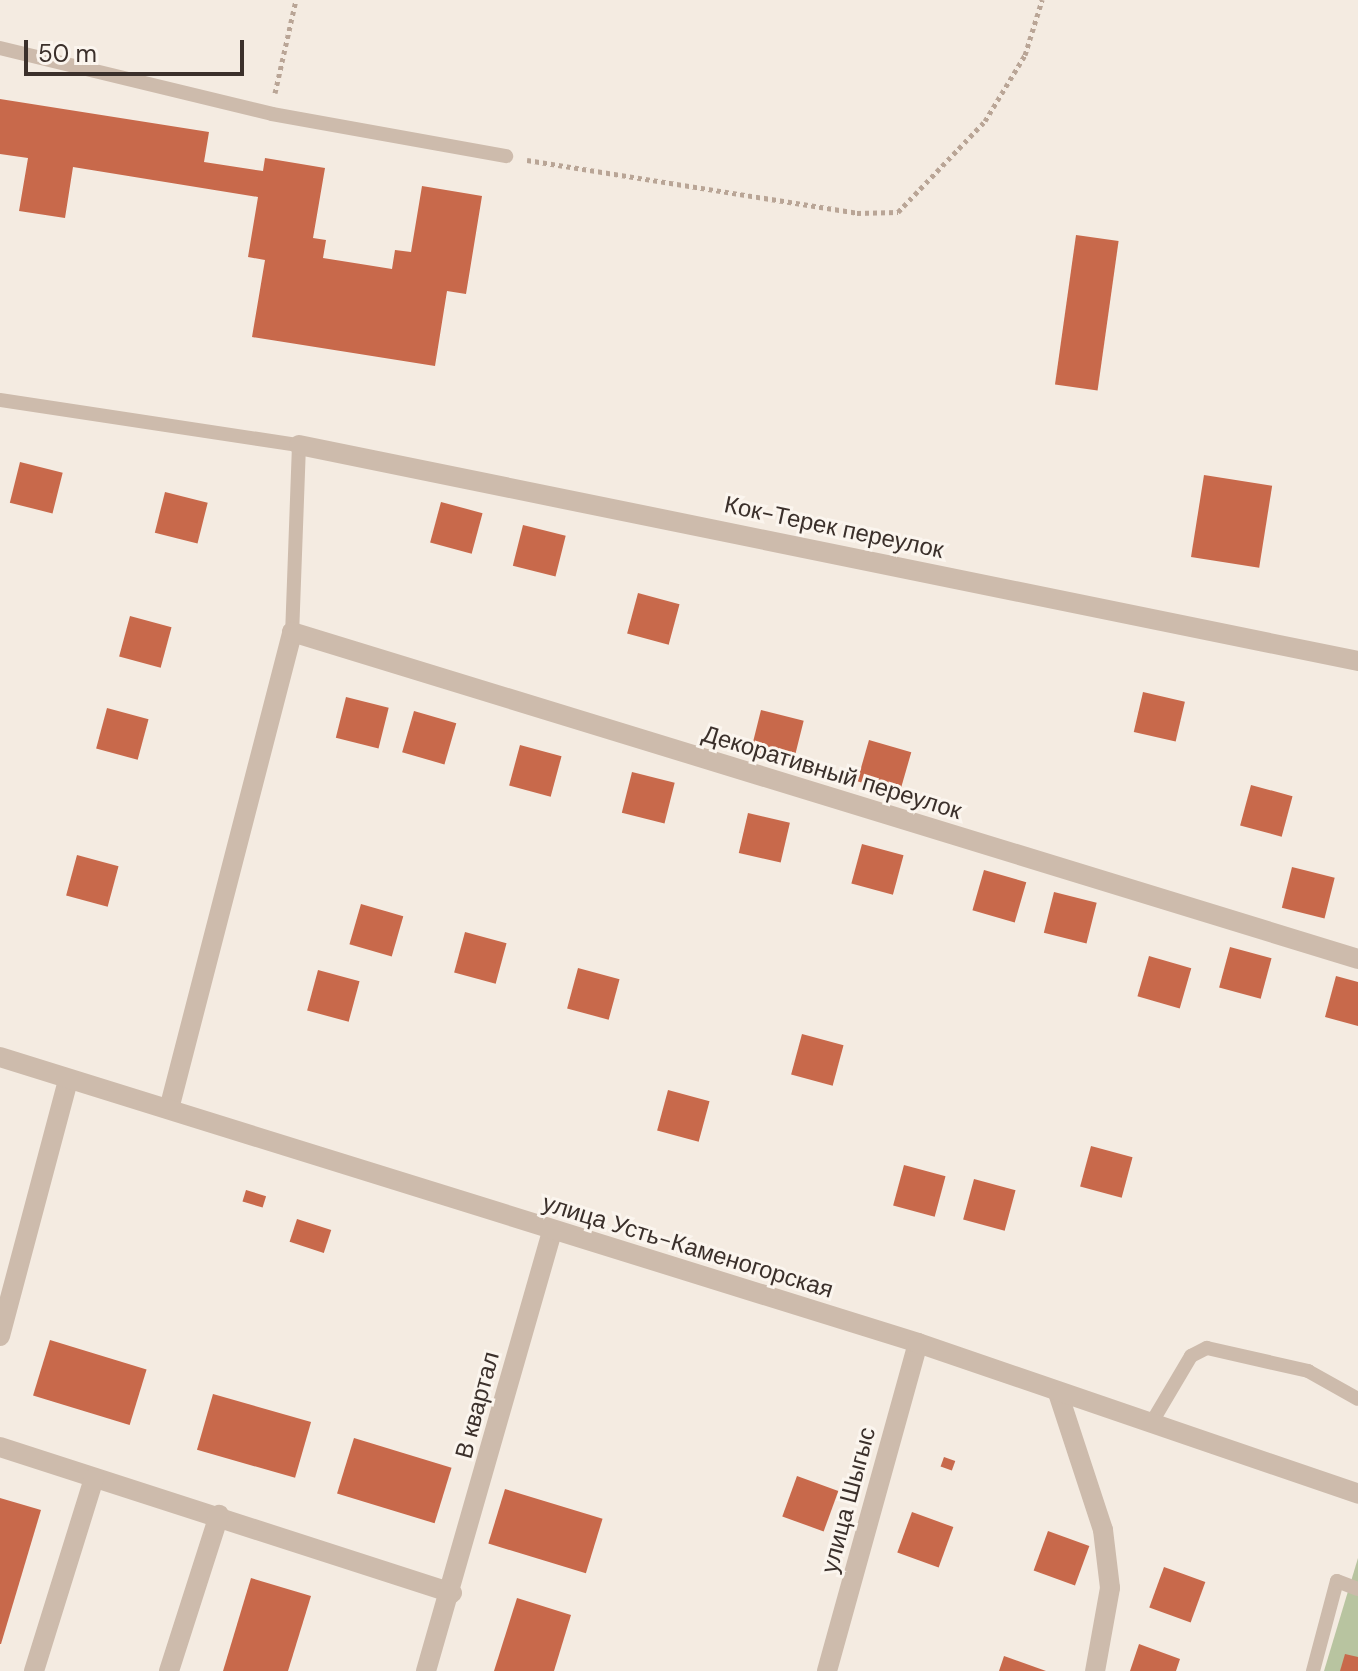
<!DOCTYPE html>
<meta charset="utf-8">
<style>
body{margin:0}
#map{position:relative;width:1358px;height:1671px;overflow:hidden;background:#f4ebe1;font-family:"DM Sans",sans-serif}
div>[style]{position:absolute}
.green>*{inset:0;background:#b8c4a0}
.building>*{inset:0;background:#c8694b;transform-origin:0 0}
.path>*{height:5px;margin-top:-2.5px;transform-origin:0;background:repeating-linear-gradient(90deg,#b9a596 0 4px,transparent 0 8px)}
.service>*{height:14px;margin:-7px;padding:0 7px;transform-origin:7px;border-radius:7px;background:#cdbbac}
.minor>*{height:20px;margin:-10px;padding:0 10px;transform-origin:10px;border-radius:10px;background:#cdbbac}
.tertiary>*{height:20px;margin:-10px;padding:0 10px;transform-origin:10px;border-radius:10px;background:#cdbbac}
span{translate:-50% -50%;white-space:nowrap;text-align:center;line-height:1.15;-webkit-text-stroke:6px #fbf5ee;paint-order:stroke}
.street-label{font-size:24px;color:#3b302b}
.scale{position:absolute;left:24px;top:40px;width:220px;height:36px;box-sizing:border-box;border:4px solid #3b302b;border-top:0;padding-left:10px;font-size:24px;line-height:28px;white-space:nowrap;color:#3b302b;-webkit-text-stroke:6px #fbf5ee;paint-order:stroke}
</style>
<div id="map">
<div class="green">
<div style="clip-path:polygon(1358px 1558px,1358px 1671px,1324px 1671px)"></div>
</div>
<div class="building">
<div style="clip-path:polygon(0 99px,209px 132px,204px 162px,263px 171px,265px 158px,325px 168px,313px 238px,326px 240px,323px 258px,392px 269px,395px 250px,411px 252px,422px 186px,482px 196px,466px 294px,447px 291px,435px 366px,252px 337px,265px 260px,248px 257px,258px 197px,73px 167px,65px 218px,19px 211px,28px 158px,0 154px)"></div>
<div style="left:1076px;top:235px;width:43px;height:151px;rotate:8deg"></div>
<div style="left:20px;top:462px;width:44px;height:42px;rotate:14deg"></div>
<div style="left:1204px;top:475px;width:69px;height:83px;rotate:9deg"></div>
<div style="left:165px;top:492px;width:44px;height:42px;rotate:14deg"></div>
<div style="left:441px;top:502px;width:43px;height:42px;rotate:15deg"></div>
<div style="left:523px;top:525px;width:44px;height:42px;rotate:14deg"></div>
<div style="left:638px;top:593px;width:43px;height:42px;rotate:15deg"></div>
<div style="left:130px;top:616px;width:43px;height:42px;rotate:15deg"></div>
<div style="left:1143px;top:692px;width:43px;height:41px;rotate:13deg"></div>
<div style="left:346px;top:697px;width:44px;height:42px;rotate:14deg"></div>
<div style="left:107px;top:708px;width:43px;height:42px;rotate:15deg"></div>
<div style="left:761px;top:710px;width:44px;height:42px;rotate:14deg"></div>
<div style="left:414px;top:711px;width:44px;height:43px;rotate:16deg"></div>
<div style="left:869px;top:740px;width:44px;height:43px;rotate:16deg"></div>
<div style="left:520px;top:745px;width:43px;height:42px;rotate:15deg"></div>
<div style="left:632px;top:772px;width:44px;height:42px;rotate:14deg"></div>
<div style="left:1251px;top:785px;width:43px;height:42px;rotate:15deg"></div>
<div style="left:748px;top:813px;width:43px;height:41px;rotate:13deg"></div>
<div style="left:862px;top:844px;width:43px;height:41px;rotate:15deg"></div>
<div style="left:77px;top:855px;width:43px;height:42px;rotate:15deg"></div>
<div style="left:1292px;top:867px;width:44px;height:42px;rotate:14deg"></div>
<div style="left:984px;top:870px;width:44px;height:42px;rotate:16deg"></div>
<div style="left:1054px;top:892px;width:44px;height:42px;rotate:14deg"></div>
<div style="left:361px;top:904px;width:44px;height:42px;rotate:16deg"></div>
<div style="left:465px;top:932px;width:43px;height:42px;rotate:15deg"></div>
<div style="left:1230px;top:947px;width:43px;height:42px;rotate:15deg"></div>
<div style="left:1149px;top:956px;width:44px;height:42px;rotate:16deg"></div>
<div style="left:578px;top:968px;width:43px;height:42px;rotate:15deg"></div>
<div style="left:318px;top:970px;width:43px;height:42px;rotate:15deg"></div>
<div style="clip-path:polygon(1336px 976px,1358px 982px,1358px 1026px,1325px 1017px)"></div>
<div style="left:802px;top:1034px;width:43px;height:42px;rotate:15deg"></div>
<div style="left:668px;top:1090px;width:43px;height:42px;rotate:15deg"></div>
<div style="left:1091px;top:1146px;width:43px;height:42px;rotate:15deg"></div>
<div style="left:904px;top:1165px;width:43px;height:42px;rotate:15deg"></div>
<div style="left:974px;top:1179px;width:43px;height:42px;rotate:15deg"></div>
<div style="left:246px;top:1190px;width:21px;height:12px;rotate:17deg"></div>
<div style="left:297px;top:1219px;width:36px;height:24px;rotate:18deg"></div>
<div style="left:50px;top:1340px;width:101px;height:58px;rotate:17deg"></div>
<div style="left:213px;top:1394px;width:102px;height:58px;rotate:16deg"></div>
<div style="left:354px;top:1438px;width:102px;height:58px;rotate:17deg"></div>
<div style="left:944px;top:1457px;width:12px;height:10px;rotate:20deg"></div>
<div style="left:797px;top:1476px;width:44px;height:43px;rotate:20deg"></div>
<div style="left:505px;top:1489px;width:102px;height:57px;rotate:17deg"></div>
<div style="clip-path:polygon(0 1498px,41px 1510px,1px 1644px,0 1644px)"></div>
<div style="left:912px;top:1512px;width:44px;height:43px;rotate:20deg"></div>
<div style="left:1048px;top:1531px;width:44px;height:42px;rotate:20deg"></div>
<div style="left:1164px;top:1567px;width:44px;height:43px;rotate:20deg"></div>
<div style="clip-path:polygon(251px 1578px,311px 1596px,288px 1671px,223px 1671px)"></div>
<div style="clip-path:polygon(517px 1598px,571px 1615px,554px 1671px,494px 1671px)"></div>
<div style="clip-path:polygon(1139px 1644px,1180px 1659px,1176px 1671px,1130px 1671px)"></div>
<div style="clip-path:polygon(1345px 1654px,1358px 1657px,1358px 1671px,1340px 1671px)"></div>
<div style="clip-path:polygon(1004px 1656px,1046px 1671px,999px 1671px)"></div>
</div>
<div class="path">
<div style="left:275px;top:93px;width:95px;rotate:-77.3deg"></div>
<div style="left:527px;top:160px;width:334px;rotate:9.1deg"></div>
<div style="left:857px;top:213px;width:41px;rotate:-1.4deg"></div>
<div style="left:898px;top:212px;width:126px;rotate:-46.3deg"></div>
<div style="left:985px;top:121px;width:77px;rotate:-58.8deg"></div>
<div style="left:1025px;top:55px;width:58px;rotate:-72.8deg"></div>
</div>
<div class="service">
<div style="left:0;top:48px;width:280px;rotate:13.6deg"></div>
<div style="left:272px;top:114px;width:238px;rotate:10.2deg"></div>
<div style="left:0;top:400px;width:302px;rotate:8.6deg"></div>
<div style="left:299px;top:445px;width:187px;rotate:92.1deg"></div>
<div style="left:1152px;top:1422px;width:77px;rotate:-59.4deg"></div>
<div style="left:1191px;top:1356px;width:18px;rotate:-27deg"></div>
<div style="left:1207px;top:1348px;width:104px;rotate:12.8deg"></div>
<div style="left:1308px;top:1371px;width:57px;rotate:29.2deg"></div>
<div style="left:1313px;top:1671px;width:93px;rotate:-75.1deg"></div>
<div style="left:1337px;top:1581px;width:22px;rotate:21deg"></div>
</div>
<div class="minor">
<div style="left:299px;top:445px;width:1081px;rotate:11.53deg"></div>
<div style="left:169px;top:1109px;width:493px;rotate:-75.5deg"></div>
<div style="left:292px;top:632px;width:1115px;rotate:17.05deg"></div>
<div style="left:0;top:1336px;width:265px;rotate:-75.1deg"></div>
<div style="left:1058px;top:1393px;width:144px;rotate:71.8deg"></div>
<div style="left:1103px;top:1530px;width:58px;rotate:83.1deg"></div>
<div style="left:1110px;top:1588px;width:84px;rotate:100.2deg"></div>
<div style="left:0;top:1447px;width:475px;rotate:17.9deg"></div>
<div style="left:34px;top:1671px;width:202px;rotate:-72.7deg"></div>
<div style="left:169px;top:1671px;width:164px;rotate:-72.2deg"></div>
<div style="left:426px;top:1671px;width:457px;rotate:-74deg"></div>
<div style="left:827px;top:1671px;width:340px;rotate:-74.5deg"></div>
</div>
<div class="tertiary">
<div style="left:0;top:1057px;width:962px;rotate:17.3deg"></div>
<div style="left:918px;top:1343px;width:465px;rotate:18.9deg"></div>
</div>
<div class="street-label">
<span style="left:834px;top:527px;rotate:12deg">Кок-Терек переулок</span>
<span style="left:832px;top:772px;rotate:17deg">Декоративный переулок</span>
<span style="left:688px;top:1246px;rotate:17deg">улица Усть-Каменогорская</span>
<span style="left:477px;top:1405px;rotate:-75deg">В квартал</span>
<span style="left:848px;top:1500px;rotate:-75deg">улица Шыгыс</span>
</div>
<div class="scale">50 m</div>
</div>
